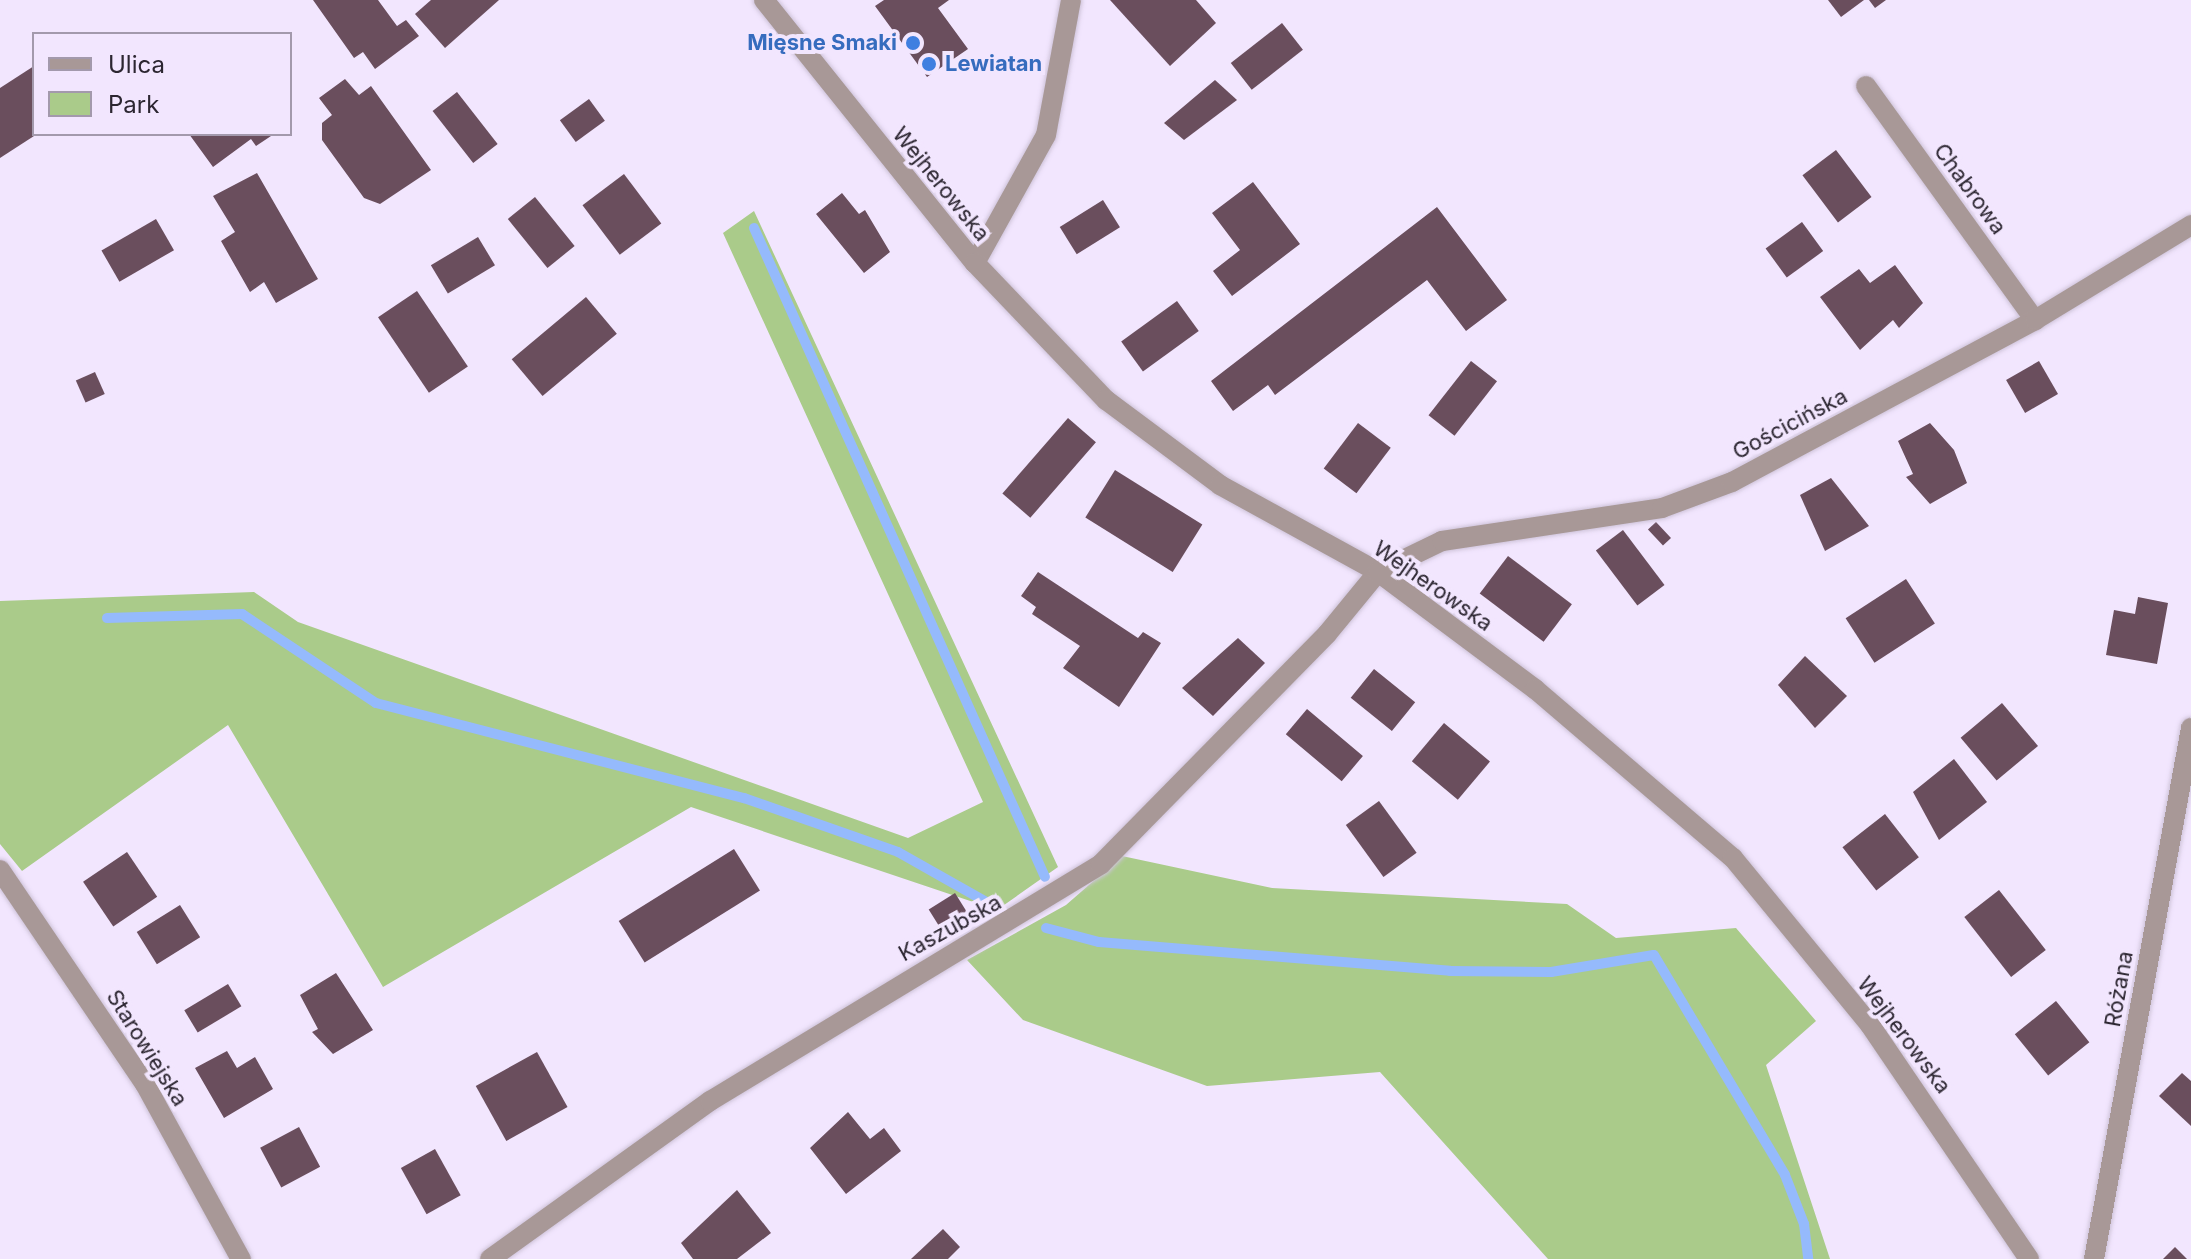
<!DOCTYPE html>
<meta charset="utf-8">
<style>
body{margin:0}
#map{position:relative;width:2191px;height:1259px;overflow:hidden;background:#f2e6fe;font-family:Inter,sans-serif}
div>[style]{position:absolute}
.green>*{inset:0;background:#aacb8a}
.stream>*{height:10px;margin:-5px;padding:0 5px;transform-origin:5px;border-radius:5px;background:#95bafc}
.building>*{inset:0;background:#6a4e5d;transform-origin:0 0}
.roads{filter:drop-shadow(0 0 2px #cec3d9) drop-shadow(0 0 2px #cec3d9)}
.minor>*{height:20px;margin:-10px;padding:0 10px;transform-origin:10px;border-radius:10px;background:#a89897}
.tertiary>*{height:20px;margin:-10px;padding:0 10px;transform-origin:10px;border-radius:10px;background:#a89897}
.dots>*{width:22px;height:22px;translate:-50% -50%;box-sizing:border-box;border:4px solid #f2e6fe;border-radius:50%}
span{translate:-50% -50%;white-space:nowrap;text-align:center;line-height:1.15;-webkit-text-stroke:8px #f2e6fe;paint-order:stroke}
.shop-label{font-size:22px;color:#366cbe;font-weight:700}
.right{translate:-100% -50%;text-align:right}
.left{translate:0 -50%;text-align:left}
.street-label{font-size:22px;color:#2c2631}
.legend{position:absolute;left:32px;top:32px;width:260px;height:104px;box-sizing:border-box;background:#f2e6fe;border:2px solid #a399ac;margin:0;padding:10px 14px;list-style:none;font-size:24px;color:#2c2631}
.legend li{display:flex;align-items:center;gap:16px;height:40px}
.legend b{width:40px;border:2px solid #a399ac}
</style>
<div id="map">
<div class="green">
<div style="clip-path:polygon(754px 211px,1058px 867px,997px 910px,691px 807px,383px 987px,228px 725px,22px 871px,0 844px,0 601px,254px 592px,298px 622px,908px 838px,983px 802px,723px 233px)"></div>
<div style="clip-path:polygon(1122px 856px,1272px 888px,1567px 904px,1616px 938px,1736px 928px,1816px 1021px,1766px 1065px,1830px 1259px,1548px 1259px,1380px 1072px,1207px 1086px,1023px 1020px,967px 960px,1066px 905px)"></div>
</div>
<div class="stream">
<div style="left:754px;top:228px;width:711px;rotate:65.85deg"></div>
<div style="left:107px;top:618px;width:135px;rotate:-1.7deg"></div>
<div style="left:242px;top:614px;width:161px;rotate:33.6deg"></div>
<div style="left:376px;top:703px;width:380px;rotate:14.5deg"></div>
<div style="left:744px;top:798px;width:163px;rotate:19.3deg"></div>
<div style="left:898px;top:852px;width:114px;rotate:29.5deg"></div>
<div style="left:1046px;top:928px;width:55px;rotate:14.8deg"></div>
<div style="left:1099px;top:942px;width:352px;rotate:4.7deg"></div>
<div style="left:1450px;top:971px;width:101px;rotate:0.6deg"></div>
<div style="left:1551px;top:972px;width:104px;rotate:-9.4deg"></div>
<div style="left:1654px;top:955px;width:256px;rotate:59.2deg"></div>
<div style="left:1785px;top:1175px;width:53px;rotate:68.8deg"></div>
<div style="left:1804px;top:1224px;width:35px;rotate:83deg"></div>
</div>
<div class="building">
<div style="clip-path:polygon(313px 0,378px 0,397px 26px,406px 20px,419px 36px,375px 69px,363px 52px,354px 58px)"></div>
<div style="clip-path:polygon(431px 0,499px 0,445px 48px,415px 14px)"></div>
<div style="clip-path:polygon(884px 0,949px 0,938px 8px,968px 49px,927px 77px,875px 6px)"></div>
<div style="clip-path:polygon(1110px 0,1196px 0,1216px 23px,1170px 66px)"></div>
<div style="clip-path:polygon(1828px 0,1864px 0,1841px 17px)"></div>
<div style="clip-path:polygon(1869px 0,1886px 0,1875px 8px)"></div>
<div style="left:1282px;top:23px;width:34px;height:65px;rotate:52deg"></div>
<div style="clip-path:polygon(34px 66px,34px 136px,0 158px,0 88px)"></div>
<div style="clip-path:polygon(345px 79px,359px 95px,371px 86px,431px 170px,380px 204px,364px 198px,322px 140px,322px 123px,332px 115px,319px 98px)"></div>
<div style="clip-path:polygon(1215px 80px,1237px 100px,1184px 140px,1164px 123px)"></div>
<div style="left:457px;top:92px;width:66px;height:31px;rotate:52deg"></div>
<div style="left:589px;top:99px;width:27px;height:36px;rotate:54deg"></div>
<div style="clip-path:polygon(189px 134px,274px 134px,256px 146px,251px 139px,213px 167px)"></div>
<div style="left:1836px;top:150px;width:59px;height:42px;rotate:53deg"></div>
<div style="clip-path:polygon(257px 173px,318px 279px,276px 303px,264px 282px,250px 292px,221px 241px,235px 232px,213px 196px)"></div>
<div style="left:624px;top:174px;width:62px;height:52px;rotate:53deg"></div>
<div style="clip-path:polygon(1253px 182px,1300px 244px,1232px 296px,1213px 271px,1240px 250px,1212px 213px)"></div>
<div style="clip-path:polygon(842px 193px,859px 214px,865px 210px,890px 252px,864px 273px,816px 214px)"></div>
<div style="left:535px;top:197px;width:63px;height:35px;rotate:51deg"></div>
<div style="left:1103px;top:200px;width:32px;height:51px;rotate:58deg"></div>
<div style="clip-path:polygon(1437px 207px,1507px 300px,1466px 331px,1427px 280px,1275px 395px,1268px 385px,1233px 411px,1211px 381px)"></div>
<div style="left:156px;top:219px;width:36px;height:63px;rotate:60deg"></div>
<div style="left:1802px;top:222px;width:36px;height:45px;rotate:54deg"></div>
<div style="left:478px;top:237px;width:33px;height:55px;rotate:59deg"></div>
<div style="clip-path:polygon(1895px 265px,1923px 303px,1899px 328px,1893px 320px,1860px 350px,1820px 297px,1859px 269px,1870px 283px)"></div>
<div style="left:417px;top:291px;width:91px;height:47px;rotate:56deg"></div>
<div style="left:586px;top:297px;width:48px;height:97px;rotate:50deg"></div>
<div style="left:1177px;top:301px;width:37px;height:69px;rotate:54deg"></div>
<div style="left:1471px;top:361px;width:33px;height:69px;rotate:38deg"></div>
<div style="left:2039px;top:361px;width:38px;height:38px;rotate:60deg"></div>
<div style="left:95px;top:372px;width:24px;height:21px;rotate:66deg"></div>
<div style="left:1068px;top:418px;width:37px;height:100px;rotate:41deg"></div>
<div style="left:1358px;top:423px;width:41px;height:57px;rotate:37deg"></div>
<div style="clip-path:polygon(1930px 423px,1954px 450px,1967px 483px,1930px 504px,1906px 477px,1913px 474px,1898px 441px)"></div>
<div style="left:1115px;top:470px;width:103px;height:56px;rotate:32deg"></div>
<div style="clip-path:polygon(1831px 478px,1869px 526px,1825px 551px,1800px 495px)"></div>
<div style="left:1656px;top:522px;width:22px;height:11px;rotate:47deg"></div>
<div style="left:1623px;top:530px;width:69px;height:34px;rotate:53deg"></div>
<div style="left:1508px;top:556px;width:80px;height:47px;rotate:37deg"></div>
<div style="clip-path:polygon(1038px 572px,1138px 638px,1143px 632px,1161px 643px,1119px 707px,1063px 668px,1080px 646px,1032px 614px,1036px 607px,1021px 596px)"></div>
<div style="left:1906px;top:579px;width:53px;height:72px;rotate:57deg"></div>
<div style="clip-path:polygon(2138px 597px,2168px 603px,2157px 664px,2106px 655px,2114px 610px,2135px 614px)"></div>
<div style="clip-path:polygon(1238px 638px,1265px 663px,1213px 716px,1182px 688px)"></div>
<div style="clip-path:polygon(1805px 656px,1847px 696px,1815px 728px,1778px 685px)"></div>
<div style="left:1374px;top:669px;width:53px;height:37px;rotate:39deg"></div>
<div style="left:2002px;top:703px;width:56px;height:54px;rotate:50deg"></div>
<div style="left:1307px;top:709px;width:73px;height:33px;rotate:40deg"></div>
<div style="left:1444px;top:723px;width:60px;height:50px;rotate:40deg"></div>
<div style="clip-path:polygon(1954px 759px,1987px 802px,1939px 840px,1913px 792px)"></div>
<div style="left:1379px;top:801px;width:64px;height:41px;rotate:54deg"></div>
<div style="left:1885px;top:814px;width:55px;height:54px;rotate:52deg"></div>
<div style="left:734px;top:849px;width:49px;height:136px;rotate:58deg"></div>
<div style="left:127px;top:852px;width:54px;height:53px;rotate:56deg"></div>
<div style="left:1999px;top:890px;width:76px;height:44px;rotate:52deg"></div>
<div style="left:955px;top:893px;width:31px;height:31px;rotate:58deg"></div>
<div style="left:180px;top:905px;width:38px;height:51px;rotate:58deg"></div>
<div style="clip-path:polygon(336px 973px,373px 1030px,333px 1054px,312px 1032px,318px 1029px,300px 995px)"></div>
<div style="left:228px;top:984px;width:26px;height:51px;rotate:59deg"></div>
<div style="left:2056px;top:1001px;width:53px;height:53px;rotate:51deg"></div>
<div style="clip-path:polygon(227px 1051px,237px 1068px,255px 1057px,273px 1089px,224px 1118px,195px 1068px)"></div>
<div style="left:537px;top:1052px;width:63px;height:70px;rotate:61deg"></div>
<div style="clip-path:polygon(2182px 1073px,2191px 1081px,2191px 1126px,2159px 1096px)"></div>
<div style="clip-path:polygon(848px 1112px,870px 1139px,884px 1128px,901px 1151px,846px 1194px,810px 1148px)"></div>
<div style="left:299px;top:1127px;width:45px;height:44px;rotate:62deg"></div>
<div style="left:435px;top:1149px;width:53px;height:39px;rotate:61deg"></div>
<div style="clip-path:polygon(737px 1190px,771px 1233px,737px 1259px,693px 1259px,681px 1243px)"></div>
<div style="clip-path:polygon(943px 1229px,960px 1247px,948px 1259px,911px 1259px)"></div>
<div style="clip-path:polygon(2175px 1247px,2187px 1259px,2163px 1259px)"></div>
</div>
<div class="roads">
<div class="minor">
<div style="left:1866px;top:86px;width:289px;rotate:54.2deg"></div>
<div style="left:975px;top:263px;width:146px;rotate:-61deg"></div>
<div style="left:1046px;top:135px;width:137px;rotate:-79.5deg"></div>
<div style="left:0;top:870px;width:258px;rotate:55.9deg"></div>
<div style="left:145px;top:1084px;width:200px;rotate:61.3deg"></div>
<div style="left:490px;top:1259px;width:271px;rotate:-35.7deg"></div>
<div style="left:710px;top:1101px;width:457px;rotate:-31.2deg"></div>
<div style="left:1101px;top:864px;width:322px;rotate:-45.5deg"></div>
<div style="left:1327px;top:634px;width:80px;rotate:-50.6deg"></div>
<div style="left:1378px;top:572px;width:71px;rotate:-25.8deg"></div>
<div style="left:1442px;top:541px;width:222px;rotate:-8.5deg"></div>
<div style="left:1662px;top:508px;width:75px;rotate:-20.4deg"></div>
<div style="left:1732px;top:482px;width:344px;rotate:-28.1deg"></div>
<div style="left:2035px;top:320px;width:183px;rotate:-31.3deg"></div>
<div style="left:2094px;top:1259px;width:540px;rotate:-79.65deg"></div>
</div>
<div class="tertiary">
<div style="left:764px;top:0;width:337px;rotate:51.3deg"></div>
<div style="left:975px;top:263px;width:190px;rotate:46.3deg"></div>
<div style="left:1106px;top:400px;width:142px;rotate:36.7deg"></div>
<div style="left:1220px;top:485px;width:180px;rotate:28.8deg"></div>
<div style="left:1378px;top:572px;width:196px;rotate:36.7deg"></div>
<div style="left:1535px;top:689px;width:260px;rotate:40.5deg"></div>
<div style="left:1733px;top:858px;width:216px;rotate:50.6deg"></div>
<div style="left:1870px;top:1025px;width:283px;rotate:55.8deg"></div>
</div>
</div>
<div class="dots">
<div style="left:913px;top:43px;background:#3f7fe0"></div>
<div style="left:929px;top:64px;background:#3f7fe0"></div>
</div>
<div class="shop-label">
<span class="right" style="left:897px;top:43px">Mięsne Smaki</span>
<span class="left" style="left:945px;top:64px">Lewiatan</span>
</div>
<div class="street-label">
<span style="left:941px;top:184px;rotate:51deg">Wejherowska</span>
<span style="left:1970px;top:189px;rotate:54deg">Chabrowa</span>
<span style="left:1790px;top:424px;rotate:-28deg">Gościcińska</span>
<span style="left:1433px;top:586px;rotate:35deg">Wejherowska</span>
<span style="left:950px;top:928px;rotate:-29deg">Kaszubska</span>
<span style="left:2119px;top:989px;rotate:-80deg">Różana</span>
<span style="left:1904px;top:1035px;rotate:53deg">Wejherowska</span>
<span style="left:147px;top:1048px;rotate:58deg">Starowiejska</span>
</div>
<ul class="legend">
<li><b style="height:10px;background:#a89897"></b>Ulica</li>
<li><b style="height:22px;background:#aacb8a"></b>Park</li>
</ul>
</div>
